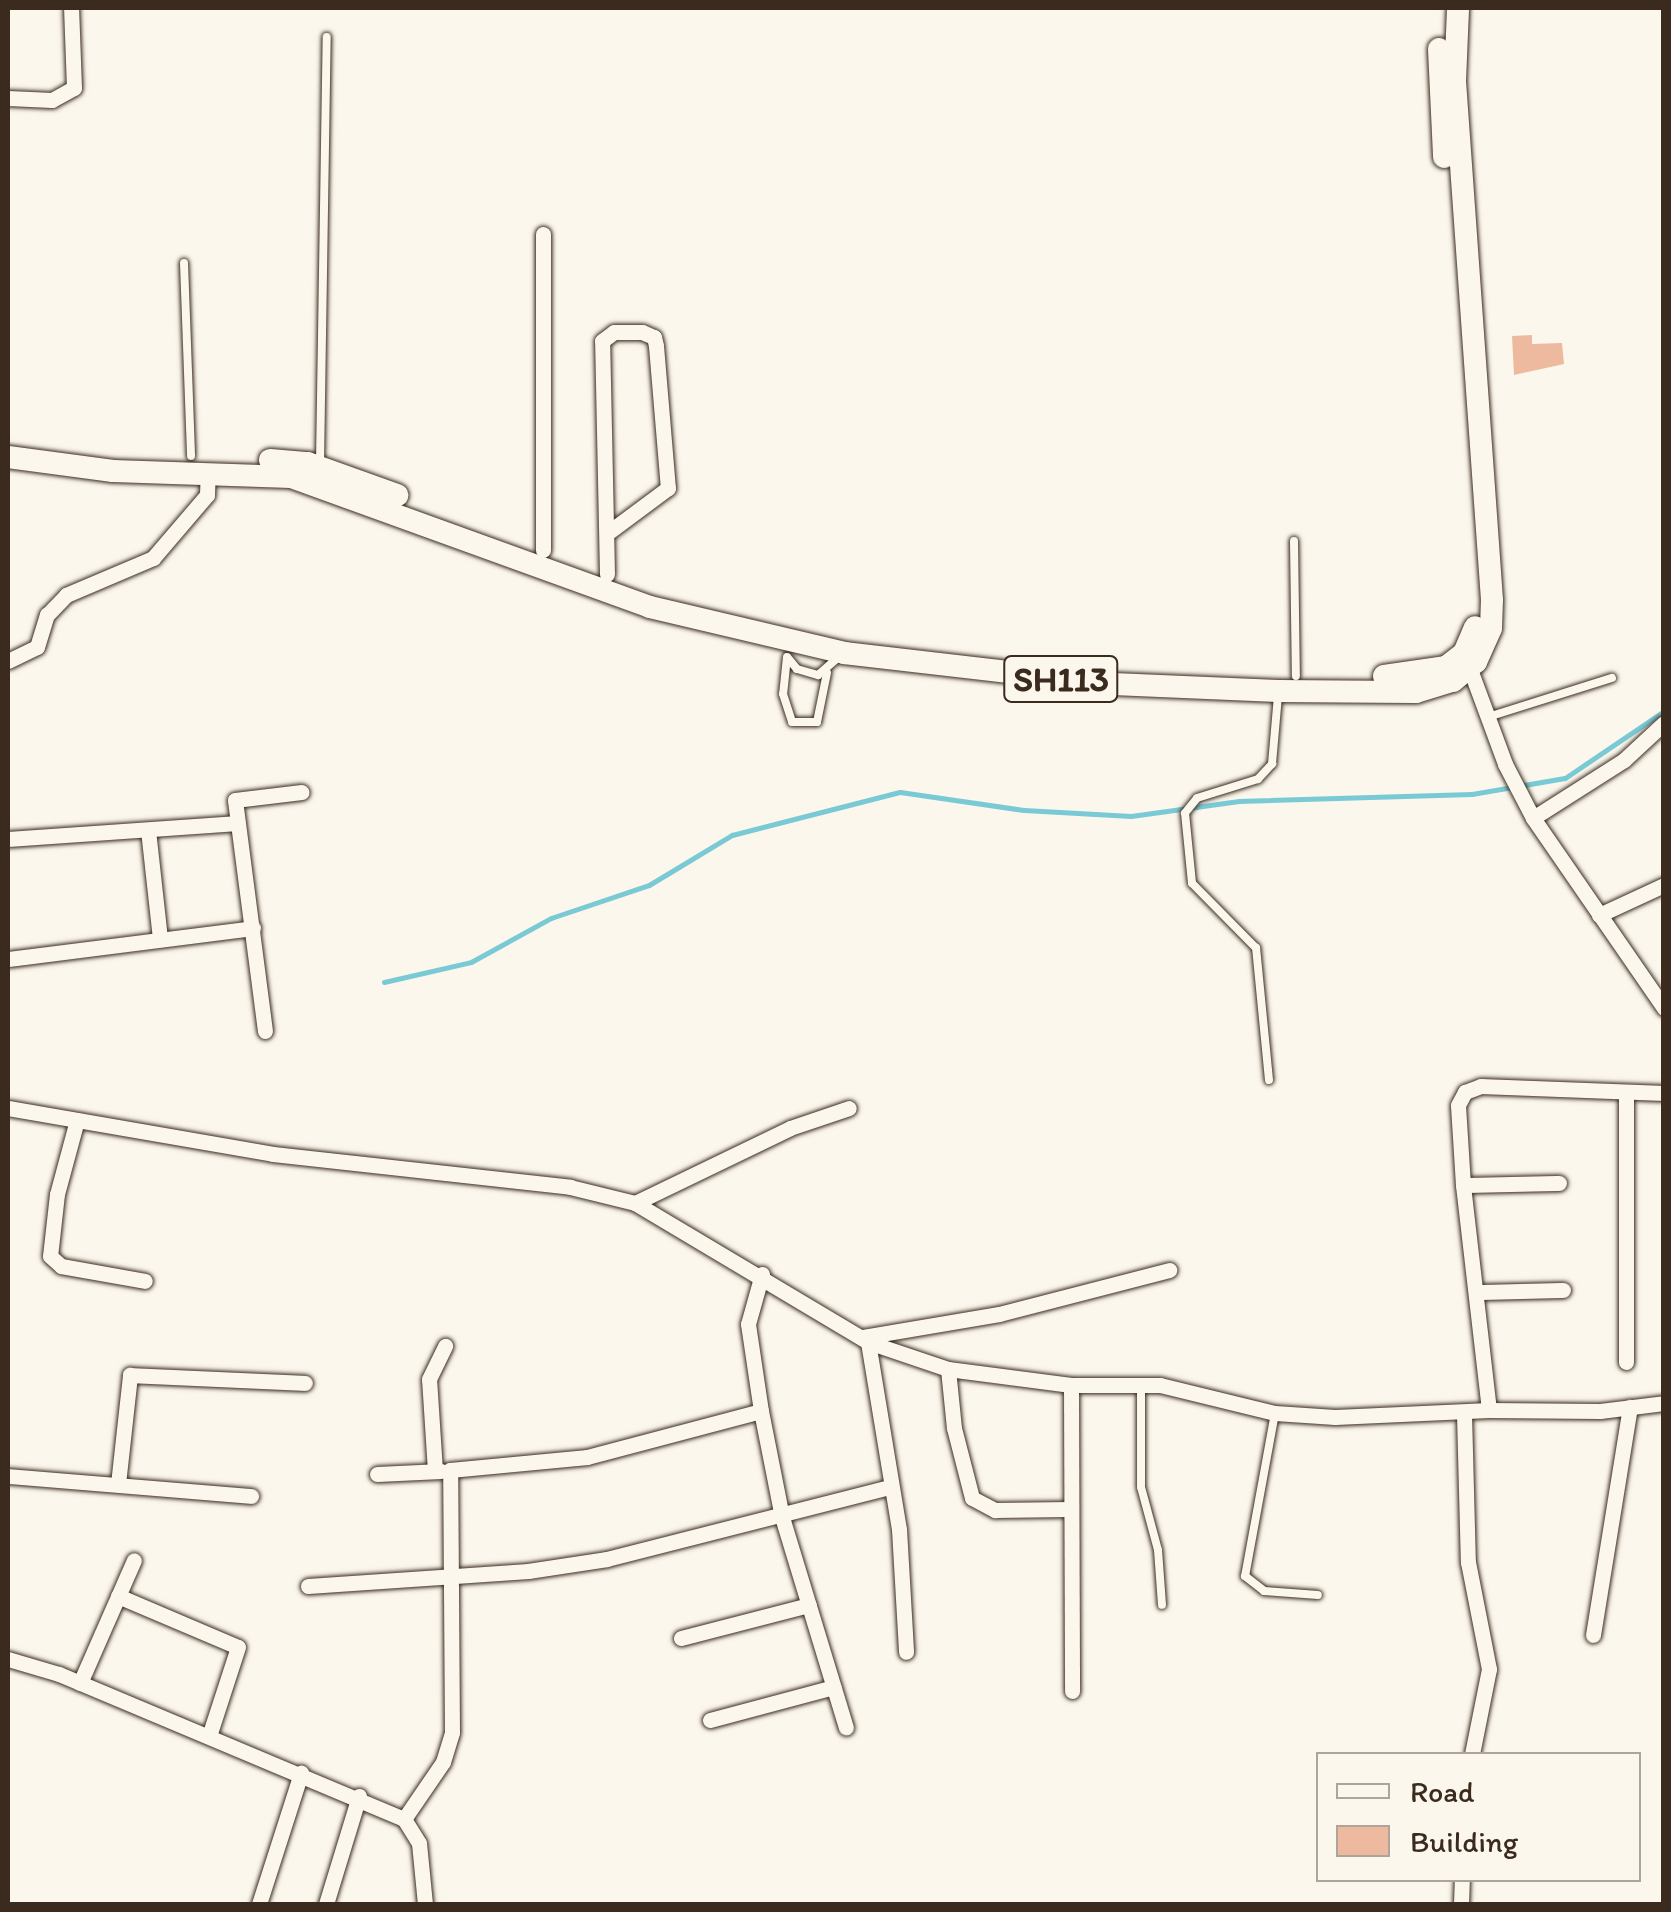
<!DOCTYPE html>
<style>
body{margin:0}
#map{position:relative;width:1671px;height:1912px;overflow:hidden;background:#fbf7ec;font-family:Itim,sans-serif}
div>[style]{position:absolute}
.stream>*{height:5px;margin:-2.5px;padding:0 2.5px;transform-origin:2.5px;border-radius:2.5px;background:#7acad6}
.building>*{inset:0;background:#edba9f}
.roads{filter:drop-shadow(0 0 2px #3b2a1e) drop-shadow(0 0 2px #3b2a1e)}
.service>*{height:8px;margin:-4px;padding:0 4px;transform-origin:4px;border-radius:4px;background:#fbf7ec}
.minor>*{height:15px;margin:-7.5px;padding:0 7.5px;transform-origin:7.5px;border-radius:7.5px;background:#fbf7ec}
.primary>*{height:22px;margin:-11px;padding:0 11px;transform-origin:11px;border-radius:11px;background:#fbf7ec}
span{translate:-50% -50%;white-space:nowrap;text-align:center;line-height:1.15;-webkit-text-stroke:10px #fbf7ec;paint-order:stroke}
.shield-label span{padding:2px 8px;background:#fbf7ec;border:2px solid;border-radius:8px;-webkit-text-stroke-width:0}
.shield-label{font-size:35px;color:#3b2a1e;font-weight:700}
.frame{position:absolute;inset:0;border:10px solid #3b2a1e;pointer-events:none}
.legend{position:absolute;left:1316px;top:1752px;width:325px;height:130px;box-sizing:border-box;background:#fbf7ec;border:2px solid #aea59a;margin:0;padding:12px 18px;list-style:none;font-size:30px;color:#3b2a1e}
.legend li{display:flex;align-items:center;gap:20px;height:50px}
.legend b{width:50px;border:2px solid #aea59a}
</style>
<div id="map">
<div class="stream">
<div style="left:384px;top:982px;width:89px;rotate:-12.9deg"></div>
<div style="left:471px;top:962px;width:91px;rotate:-28.8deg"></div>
<div style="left:551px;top:918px;width:103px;rotate:-18.6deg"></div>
<div style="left:649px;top:885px;width:97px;rotate:-31.1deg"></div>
<div style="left:732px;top:835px;width:173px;rotate:-14.4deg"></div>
<div style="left:900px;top:792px;width:125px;rotate:8.3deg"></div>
<div style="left:1024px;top:810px;width:107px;rotate:3.2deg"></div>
<div style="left:1131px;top:816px;width:109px;rotate:-7.9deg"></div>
<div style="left:1239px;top:801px;width:233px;rotate:-1.7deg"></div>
<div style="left:1472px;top:794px;width:94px;rotate:-9.8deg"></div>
<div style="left:1565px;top:778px;width:120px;rotate:-34.1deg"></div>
</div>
<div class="building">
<div style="clip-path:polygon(1532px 335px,1532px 344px,1562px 343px,1564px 364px,1514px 375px,1512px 336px)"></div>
</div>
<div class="roads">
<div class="service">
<div style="left:184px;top:263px;width:193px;rotate:87.9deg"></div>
<div style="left:320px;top:463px;width:426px;rotate:-89.1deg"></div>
<div style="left:1294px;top:541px;width:135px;rotate:89.2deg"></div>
<div style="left:787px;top:657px;width:37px;rotate:96deg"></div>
<div style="left:783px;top:694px;width:29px;rotate:72deg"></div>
<div style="left:792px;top:722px;width:25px"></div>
<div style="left:817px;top:722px;width:50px;rotate:-78.5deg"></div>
<div style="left:788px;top:658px;width:14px;rotate:51deg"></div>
<div style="left:797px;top:669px;width:22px;rotate:16deg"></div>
<div style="left:818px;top:675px;width:28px;rotate:-41deg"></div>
<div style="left:1488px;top:717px;width:130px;rotate:-17.5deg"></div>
<div style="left:1269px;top:1080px;width:133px;rotate:-95.6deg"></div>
<div style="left:1256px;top:948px;width:91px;rotate:-134.6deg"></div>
<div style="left:1192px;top:883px;width:70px;rotate:-95.7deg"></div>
<div style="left:1185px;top:813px;width:19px;rotate:-51deg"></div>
<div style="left:1197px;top:798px;width:64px;rotate:-17.3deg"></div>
<div style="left:1258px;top:779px;width:21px;rotate:-47deg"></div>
<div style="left:1272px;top:764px;width:68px;rotate:-85deg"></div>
<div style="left:1141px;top:1385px;width:102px;rotate:90deg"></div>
<div style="left:1141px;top:1487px;width:65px;rotate:74.9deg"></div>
<div style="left:1158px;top:1550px;width:55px;rotate:85.8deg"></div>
<div style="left:1275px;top:1413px;width:166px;rotate:100.4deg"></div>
<div style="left:1245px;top:1576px;width:24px;rotate:38deg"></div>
<div style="left:1264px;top:1591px;width:54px;rotate:4.2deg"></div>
</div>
<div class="minor">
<div style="left:8px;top:98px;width:44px;rotate:2.6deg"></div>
<div style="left:52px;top:100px;width:25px;rotate:-29deg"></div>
<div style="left:74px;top:88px;width:80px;rotate:-92.1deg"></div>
<div style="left:543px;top:550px;width:316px;rotate:-90deg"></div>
<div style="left:607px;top:574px;width:233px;rotate:-91.2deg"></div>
<div style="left:602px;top:341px;width:15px;rotate:-37deg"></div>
<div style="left:614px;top:332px;width:28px"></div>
<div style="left:642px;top:332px;width:13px;rotate:23deg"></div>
<div style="left:654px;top:337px;width:9px;rotate:77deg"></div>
<div style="left:656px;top:346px;width:143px;rotate:85.2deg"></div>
<div style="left:668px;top:488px;width:72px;rotate:143.4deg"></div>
<div style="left:8px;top:661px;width:32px;rotate:-26deg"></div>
<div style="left:37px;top:647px;width:34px;rotate:-73deg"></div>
<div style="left:47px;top:615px;width:28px;rotate:-46deg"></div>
<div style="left:66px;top:595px;width:95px;rotate:-23deg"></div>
<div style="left:153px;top:558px;width:83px;rotate:-49.4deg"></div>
<div style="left:207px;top:495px;width:23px;rotate:-88deg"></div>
<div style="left:1467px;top:661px;width:110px;rotate:69.7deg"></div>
<div style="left:1505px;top:764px;width:61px;rotate:62.6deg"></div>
<div style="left:1533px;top:818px;width:231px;rotate:55.4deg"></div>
<div style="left:1533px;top:818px;width:108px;rotate:-32.5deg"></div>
<div style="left:1624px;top:760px;width:54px;rotate:-42.8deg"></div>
<div style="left:148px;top:830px;width:110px;rotate:83.7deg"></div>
<div style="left:8px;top:839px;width:230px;rotate:-4deg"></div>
<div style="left:1599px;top:915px;width:72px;rotate:-24.8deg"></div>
<div style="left:8px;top:959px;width:247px;rotate:-7.2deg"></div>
<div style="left:265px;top:1031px;width:233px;rotate:-97.4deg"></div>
<div style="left:235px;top:800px;width:67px;rotate:-6.8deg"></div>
<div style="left:1626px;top:1094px;width:268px;rotate:90deg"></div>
<div style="left:8px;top:1108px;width:269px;rotate:9.8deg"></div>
<div style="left:273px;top:1154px;width:299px;rotate:6.3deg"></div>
<div style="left:570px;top:1187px;width:67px;rotate:13.8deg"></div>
<div style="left:635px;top:1203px;width:271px;rotate:30.8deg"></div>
<div style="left:868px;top:1342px;width:84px;rotate:18.6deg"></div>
<div style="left:948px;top:1369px;width:124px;rotate:7.4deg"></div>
<div style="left:1071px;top:1385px;width:89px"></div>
<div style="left:1160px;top:1385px;width:118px;rotate:13.7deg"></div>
<div style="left:1275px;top:1413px;width:60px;rotate:3.8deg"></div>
<div style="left:1335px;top:1417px;width:154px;rotate:-2.6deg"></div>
<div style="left:1489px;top:1410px;width:226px;rotate:-96.6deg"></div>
<div style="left:1463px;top:1185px;width:80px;rotate:-93.6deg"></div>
<div style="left:1458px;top:1105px;width:15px;rotate:-62deg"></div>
<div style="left:1465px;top:1092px;width:17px;rotate:-21deg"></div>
<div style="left:1481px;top:1086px;width:183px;rotate:2.2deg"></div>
<div style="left:77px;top:1120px;width:77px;rotate:105.1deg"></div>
<div style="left:57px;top:1194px;width:62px;rotate:96.4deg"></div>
<div style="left:50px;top:1256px;width:15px;rotate:42deg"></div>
<div style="left:61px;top:1266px;width:85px;rotate:10.1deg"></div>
<div style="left:1463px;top:1185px;width:96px;rotate:-1.2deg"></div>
<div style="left:635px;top:1203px;width:172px;rotate:-25.8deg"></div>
<div style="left:790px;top:1128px;width:62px;rotate:-18.7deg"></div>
<div style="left:762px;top:1274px;width:52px;rotate:105.6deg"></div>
<div style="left:748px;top:1324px;width:88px;rotate:81.5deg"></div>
<div style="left:761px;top:1411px;width:108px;rotate:78.8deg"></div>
<div style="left:782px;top:1517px;width:220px;rotate:73.1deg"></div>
<div style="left:1479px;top:1292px;width:84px;rotate:-1.4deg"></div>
<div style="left:863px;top:1337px;width:138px;rotate:-9.6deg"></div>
<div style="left:999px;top:1314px;width:176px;rotate:-14.5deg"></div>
<div style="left:868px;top:1342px;width:190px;rotate:80.6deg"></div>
<div style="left:899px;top:1529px;width:123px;rotate:86.7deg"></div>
<div style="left:948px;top:1369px;width:59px;rotate:84.2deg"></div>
<div style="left:954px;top:1428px;width:72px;rotate:75.6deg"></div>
<div style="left:972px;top:1498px;width:26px;rotate:28deg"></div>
<div style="left:995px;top:1510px;width:74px;rotate:-0.8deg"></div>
<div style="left:1071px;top:1385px;width:306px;rotate:89.8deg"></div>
<div style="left:1489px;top:1410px;width:111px;rotate:0.5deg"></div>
<div style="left:1600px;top:1411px;width:64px;rotate:-7.1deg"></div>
<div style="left:1464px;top:1414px;width:148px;rotate:88.5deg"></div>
<div style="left:1468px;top:1562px;width:109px;rotate:78.9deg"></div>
<div style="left:1489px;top:1669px;width:87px;rotate:101.3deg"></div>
<div style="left:435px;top:1471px;width:92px;rotate:-93.7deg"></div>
<div style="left:429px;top:1379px;width:37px;rotate:-64deg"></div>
<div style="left:377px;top:1474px;width:64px;rotate:-2.7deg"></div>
<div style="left:8px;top:1476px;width:244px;rotate:4.7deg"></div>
<div style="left:118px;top:1484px;width:110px;rotate:-83.7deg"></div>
<div style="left:130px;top:1375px;width:175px;rotate:2.6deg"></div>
<div style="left:308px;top:1586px;width:221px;rotate:-3.9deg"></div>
<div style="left:528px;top:1571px;width:80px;rotate:-8.6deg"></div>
<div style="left:607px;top:1559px;width:292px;rotate:-14.3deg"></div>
<div style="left:118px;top:1596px;width:130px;rotate:23deg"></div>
<div style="left:238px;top:1647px;width:94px;rotate:108deg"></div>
<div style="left:1593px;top:1635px;width:231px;rotate:-80.8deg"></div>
<div style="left:681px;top:1638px;width:132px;rotate:-14.5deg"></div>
<div style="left:8px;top:1659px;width:53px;rotate:16.4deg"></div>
<div style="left:59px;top:1674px;width:374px;rotate:22.8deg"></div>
<div style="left:404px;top:1819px;width:28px;rotate:58deg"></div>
<div style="left:419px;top:1843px;width:61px;rotate:84.4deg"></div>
<div style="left:80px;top:1683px;width:134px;rotate:-66.3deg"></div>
<div style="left:710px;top:1720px;width:128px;rotate:-14.9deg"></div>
<div style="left:404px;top:1819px;width:69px;rotate:-55.6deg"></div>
<div style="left:443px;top:1762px;width:31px;rotate:-73deg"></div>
<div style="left:452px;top:1732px;width:262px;rotate:-90.4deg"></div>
<div style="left:450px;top:1470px;width:138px;rotate:-5.4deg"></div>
<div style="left:587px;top:1457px;width:180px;rotate:-14.8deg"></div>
<div style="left:259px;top:1904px;width:138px;rotate:-72.2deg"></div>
<div style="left:326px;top:1904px;width:113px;rotate:-73deg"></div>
<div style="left:1461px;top:1904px;width:24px;rotate:-88deg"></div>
</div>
<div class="primary">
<div style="left:1439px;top:49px;width:108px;rotate:87.3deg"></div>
<div style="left:8px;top:457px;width:106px;rotate:7.6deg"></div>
<div style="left:113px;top:471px;width:178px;rotate:1.9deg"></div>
<div style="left:291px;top:477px;width:382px;rotate:19.9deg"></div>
<div style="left:650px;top:607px;width:199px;rotate:13.3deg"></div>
<div style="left:844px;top:653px;width:271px;rotate:6.6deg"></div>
<div style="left:1113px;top:684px;width:165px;rotate:2.4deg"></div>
<div style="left:1278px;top:691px;width:138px;rotate:0.4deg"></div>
<div style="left:1416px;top:692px;width:39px;rotate:-17deg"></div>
<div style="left:1453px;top:681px;width:30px;rotate:-40deg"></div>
<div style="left:1476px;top:662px;width:37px;rotate:-66deg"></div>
<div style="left:1491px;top:628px;width:28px;rotate:-88deg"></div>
<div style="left:1492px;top:600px;width:520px;rotate:-94.08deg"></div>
<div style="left:1455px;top:81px;width:73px;rotate:-87.6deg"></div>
<div style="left:270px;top:460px;width:38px;rotate:5deg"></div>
<div style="left:308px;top:463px;width:95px;rotate:19.8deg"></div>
<div style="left:1384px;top:676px;width:63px;rotate:-8.3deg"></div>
<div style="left:1446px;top:667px;width:23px;rotate:-38deg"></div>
<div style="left:1464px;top:653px;width:28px;rotate:-67deg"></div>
</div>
</div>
<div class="shield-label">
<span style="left:1061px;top:679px">SH113</span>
</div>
<div class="frame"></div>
<ul class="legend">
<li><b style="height:12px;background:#fbf7ec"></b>Road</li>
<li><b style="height:28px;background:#edba9f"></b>Building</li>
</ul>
</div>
